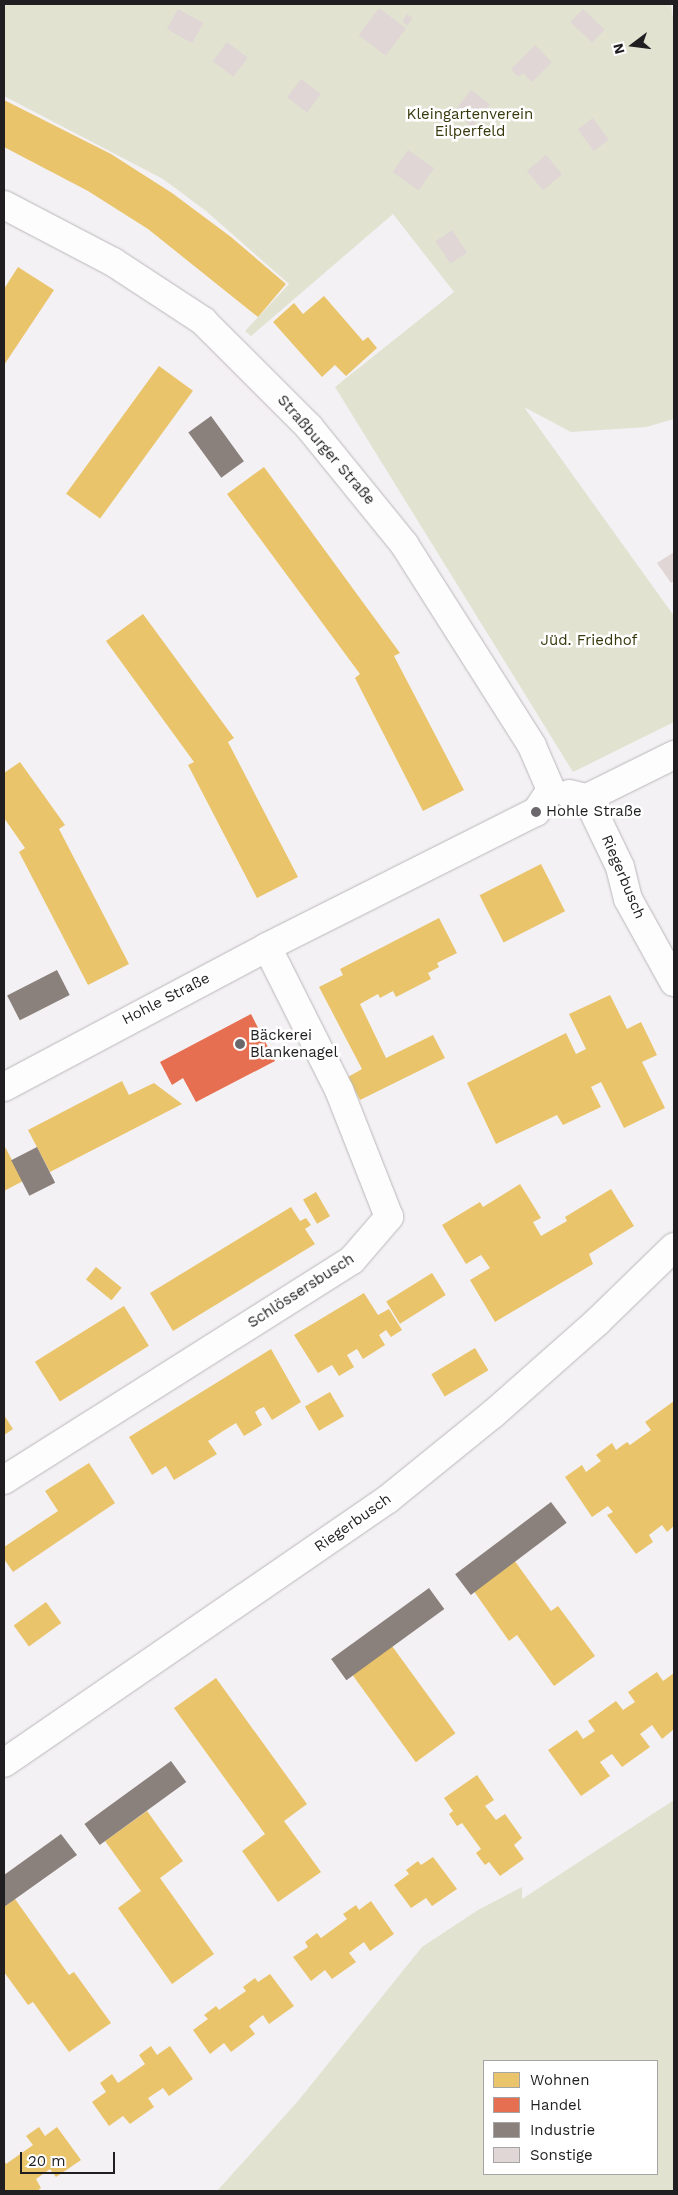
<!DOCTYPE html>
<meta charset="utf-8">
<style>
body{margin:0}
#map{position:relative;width:678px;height:2195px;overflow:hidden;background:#f4f1f4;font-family:"Work Sans",sans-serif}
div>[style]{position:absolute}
.green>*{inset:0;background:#e2e2d1}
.homes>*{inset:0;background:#e9c46a;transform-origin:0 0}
.shops>*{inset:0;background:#e76f51}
.industry>*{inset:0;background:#8a817c;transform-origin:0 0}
.building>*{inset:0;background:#dfd6d5;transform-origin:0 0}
.roads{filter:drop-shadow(0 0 1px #b9b7b9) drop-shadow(0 0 1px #b9b7b9)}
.street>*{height:28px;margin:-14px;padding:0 14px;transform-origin:14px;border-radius:14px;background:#fdfdfd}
.dots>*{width:14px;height:14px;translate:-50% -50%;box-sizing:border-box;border:2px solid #fff;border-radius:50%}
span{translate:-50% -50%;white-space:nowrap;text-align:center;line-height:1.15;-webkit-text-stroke:5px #fff;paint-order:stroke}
.park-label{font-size:15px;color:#37380b}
.street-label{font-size:15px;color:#201e20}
.poi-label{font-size:15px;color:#201e20}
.left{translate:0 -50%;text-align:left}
.frame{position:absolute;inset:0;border:5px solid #201e20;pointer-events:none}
.legend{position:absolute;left:483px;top:2060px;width:175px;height:115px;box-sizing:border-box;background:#fff;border:1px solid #a6a5a6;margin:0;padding:6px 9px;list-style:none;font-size:15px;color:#201e20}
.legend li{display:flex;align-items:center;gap:10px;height:25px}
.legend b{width:25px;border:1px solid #a6a5a6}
.north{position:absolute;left:608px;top:20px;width:50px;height:50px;-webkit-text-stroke:4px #fff;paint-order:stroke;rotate:255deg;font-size:14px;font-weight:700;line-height:20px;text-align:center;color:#201e20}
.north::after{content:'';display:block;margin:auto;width:18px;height:22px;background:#201e20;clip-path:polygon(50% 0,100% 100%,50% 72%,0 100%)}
.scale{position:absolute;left:20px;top:2152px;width:95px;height:22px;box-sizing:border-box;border:2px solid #201e20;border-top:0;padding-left:6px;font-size:15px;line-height:18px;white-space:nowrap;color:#201e20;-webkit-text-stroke:4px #fff;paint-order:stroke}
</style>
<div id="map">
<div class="green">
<div style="clip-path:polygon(4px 4px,671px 4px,674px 25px,674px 419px,646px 427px,571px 432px,524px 407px,674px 616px,674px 722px,573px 772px,335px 387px,454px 292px,393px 214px,251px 336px,245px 331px,289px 284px,206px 211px,163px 179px,4px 96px)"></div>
<div style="clip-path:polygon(evenodd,674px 1800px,674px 2191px,217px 2191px,298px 2101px,422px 1947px,478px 1910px,522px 1887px,522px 1899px,674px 1800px,484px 2061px,657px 2061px,657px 2174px,484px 2174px,484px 2061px)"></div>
</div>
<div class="homes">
<div style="clip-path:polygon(4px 100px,111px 154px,172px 193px,231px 237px,286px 284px,258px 317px,148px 229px,88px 191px,4px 147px)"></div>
<div style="clip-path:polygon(18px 267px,54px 290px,4px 365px,4px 289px)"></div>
<div style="clip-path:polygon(324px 296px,363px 341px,368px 337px,377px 348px,346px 376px,335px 365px,322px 377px,273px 322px,294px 303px,303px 314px)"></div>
<div style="left:159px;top:366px;width:42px;height:158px;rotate:36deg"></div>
<div style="clip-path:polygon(264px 467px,400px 653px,394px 656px,464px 790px,423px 811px,355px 678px,360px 674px,227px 494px)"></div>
<div style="clip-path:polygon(143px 614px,234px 738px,228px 742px,298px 877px,257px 898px,188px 765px,194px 762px,106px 641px)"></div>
<div style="clip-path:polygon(20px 762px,65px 825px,59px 829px,129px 964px,88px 985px,19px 852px,25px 848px,4px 818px,4px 773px)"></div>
<div style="left:541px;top:864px;width:53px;height:69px;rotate:63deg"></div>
<div style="clip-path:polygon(439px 918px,457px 953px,437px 963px,439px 967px,428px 973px,431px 979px,396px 997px,393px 991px,380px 998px,378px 994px,360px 1004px,386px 1058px,433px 1035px,445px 1058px,360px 1100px,348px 1077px,362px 1069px,319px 987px,343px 975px,340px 969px)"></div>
<div style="clip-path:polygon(610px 995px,627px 1029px,641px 1022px,657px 1055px,642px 1062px,665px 1108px,624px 1128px,601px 1082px,591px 1087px,601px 1107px,563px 1125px,557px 1115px,496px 1144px,467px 1083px,566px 1033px,576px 1054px,586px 1049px,569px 1014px)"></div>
<div style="clip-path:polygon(122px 1081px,129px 1095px,154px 1083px,182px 1104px,50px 1172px,28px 1130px)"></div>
<div style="clip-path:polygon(4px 1145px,23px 1181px,4px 1191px)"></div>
<div style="clip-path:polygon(520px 1184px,541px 1218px,533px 1222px,541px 1236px,567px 1221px,565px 1217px,611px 1189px,634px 1226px,589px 1254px,593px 1264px,495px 1322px,470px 1280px,490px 1268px,481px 1255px,466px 1264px,442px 1225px,480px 1202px,483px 1207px)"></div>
<div style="left:316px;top:1192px;width:28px;height:15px;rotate:60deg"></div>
<div style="clip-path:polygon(291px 1207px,300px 1221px,306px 1218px,311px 1225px,305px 1229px,315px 1244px,173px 1331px,150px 1293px)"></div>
<div style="left:96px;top:1267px;width:33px;height:16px;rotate:39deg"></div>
<div style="left:432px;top:1273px;width:26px;height:54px;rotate:58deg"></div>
<div style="clip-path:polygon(364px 1293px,378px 1315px,389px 1309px,402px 1330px,391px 1337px,386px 1330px,379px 1335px,385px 1345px,363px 1359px,357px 1349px,347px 1355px,354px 1367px,339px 1376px,332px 1365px,318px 1373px,294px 1335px)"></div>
<div style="left:124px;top:1306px;width:47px;height:105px;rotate:58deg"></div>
<div style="left:475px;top:1348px;width:26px;height:51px;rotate:59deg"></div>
<div style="clip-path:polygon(271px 1349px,301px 1402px,272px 1420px,264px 1407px,259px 1409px,255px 1412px,262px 1425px,244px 1436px,236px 1423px,223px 1431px,208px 1441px,217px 1454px,174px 1480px,166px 1466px,152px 1475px,129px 1437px)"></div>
<div style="left:330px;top:1392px;width:28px;height:29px;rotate:60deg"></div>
<div style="clip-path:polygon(674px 1401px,674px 1526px,667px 1532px,662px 1525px,649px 1535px,653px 1542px,636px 1554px,607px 1515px,613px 1512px,608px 1506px,592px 1517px,565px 1477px,582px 1465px,586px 1472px,601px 1461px,596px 1455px,612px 1443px,616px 1450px,627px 1442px,630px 1445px,651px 1430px,645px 1422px)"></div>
<div style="clip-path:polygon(4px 1415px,13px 1429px,4px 1435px)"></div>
<div style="clip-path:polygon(89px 1463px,115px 1503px,13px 1572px,4px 1559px,4px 1547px,58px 1511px,45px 1491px)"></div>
<div style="clip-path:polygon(514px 1560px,551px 1611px,558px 1606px,595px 1656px,554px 1686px,517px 1635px,509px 1641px,473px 1590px)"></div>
<div style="left:46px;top:1602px;width:26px;height:40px;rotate:54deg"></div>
<div style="left:392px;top:1646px;width:108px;height:49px;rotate:54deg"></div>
<div style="clip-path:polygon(657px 1672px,663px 1681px,674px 1673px,674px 1729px,662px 1739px,652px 1725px,640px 1734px,650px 1747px,622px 1767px,612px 1754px,600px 1762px,610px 1776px,581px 1796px,548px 1750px,577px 1730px,583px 1739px,595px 1731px,588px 1721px,616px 1701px,623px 1710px,635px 1702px,628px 1692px)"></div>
<div style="clip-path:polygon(216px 1678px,307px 1804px,284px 1821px,321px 1872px,278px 1902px,242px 1851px,265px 1834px,174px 1708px)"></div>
<div style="clip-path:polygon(477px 1775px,494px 1800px,485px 1806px,496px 1820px,505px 1814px,522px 1838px,514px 1845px,524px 1859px,500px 1876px,489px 1862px,485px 1865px,476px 1853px,481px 1849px,462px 1823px,457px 1826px,449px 1814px,453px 1811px,444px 1798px)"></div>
<div style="clip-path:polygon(147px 1811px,183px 1861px,160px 1878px,214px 1954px,172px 1984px,118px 1908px,141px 1891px,105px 1841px)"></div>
<div style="clip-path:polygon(433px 1857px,457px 1889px,432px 1906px,426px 1898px,411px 1908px,394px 1885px,409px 1874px,406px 1870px,418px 1861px,421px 1865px)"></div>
<div style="clip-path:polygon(15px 1899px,69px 1975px,74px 1972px,111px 2023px,69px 2052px,33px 2002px,28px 2005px,4px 1972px,4px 1907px)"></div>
<div style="clip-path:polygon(371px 1901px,394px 1934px,370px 1951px,364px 1942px,349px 1953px,356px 1962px,332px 1979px,325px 1970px,311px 1981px,293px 1957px,308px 1947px,305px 1942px,317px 1933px,321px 1938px,347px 1919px,343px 1914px,356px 1905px,359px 1910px)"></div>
<div style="clip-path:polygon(270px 1974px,294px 2006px,269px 2024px,263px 2015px,249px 2026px,255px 2034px,231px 2052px,224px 2043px,210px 2054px,193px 2030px,208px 2019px,204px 2015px,216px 2006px,219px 2010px,246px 1991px,243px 1987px,255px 1978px,258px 1982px)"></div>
<div style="clip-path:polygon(151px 2046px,157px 2055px,170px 2046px,193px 2079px,169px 2096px,163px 2088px,148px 2098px,154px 2107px,130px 2124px,123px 2116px,109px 2126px,92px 2102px,106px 2092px,100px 2083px,112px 2074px,118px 2083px,131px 2074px,145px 2064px,139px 2055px)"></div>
<div style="clip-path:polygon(39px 2127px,45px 2136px,57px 2127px,81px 2160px,56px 2177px,50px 2169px,36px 2179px,41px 2188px,37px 2191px,4px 2191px,4px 2160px,6px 2164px,33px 2145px,26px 2136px)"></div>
</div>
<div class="shops">
<div style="clip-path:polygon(251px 1014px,275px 1061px,196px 1102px,183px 1078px,172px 1085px,160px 1062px)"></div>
</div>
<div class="industry">
<div style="left:211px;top:416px;width:56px;height:28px;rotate:54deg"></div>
<div style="left:57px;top:970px;width:28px;height:56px;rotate:63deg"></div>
<div style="left:37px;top:1147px;width:40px;height:29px;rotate:63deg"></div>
<div style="left:551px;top:1502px;width:26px;height:120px;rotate:53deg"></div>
<div style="left:429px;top:1588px;width:26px;height:121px;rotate:54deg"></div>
<div style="left:171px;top:1761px;width:26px;height:107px;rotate:54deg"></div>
<div style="clip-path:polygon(61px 1834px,77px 1855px,4px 1907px,4px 1875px)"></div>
</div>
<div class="building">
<div style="left:379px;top:8px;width:34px;height:34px;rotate:37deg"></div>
<div style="left:178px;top:9px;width:29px;height:23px;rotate:29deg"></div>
<div style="left:583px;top:9px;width:30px;height:18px;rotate:44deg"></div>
<div style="left:407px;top:14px;width:7px;height:9px;rotate:34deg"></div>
<div style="left:227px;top:42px;width:26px;height:24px;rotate:37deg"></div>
<div style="clip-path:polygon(535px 45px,552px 62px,532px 82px,523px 73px,518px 77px,511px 69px)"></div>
<div style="left:301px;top:79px;width:25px;height:23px;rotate:37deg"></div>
<div style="left:471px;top:90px;width:24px;height:28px;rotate:38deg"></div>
<div style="left:593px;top:118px;width:27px;height:19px;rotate:54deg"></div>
<div style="left:408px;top:150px;width:32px;height:27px;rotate:35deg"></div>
<div style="left:546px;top:155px;width:25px;height:25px;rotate:50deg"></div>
<div style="left:452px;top:230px;width:27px;height:20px;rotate:56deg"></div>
<div style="clip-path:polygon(674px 552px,674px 581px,671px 583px,657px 563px)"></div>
</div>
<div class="roads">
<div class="street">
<div style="left:4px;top:205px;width:123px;rotate:27.6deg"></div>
<div style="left:113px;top:262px;width:108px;rotate:33.2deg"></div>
<div style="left:203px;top:321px;width:150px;rotate:45deg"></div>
<div style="left:309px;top:427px;width:151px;rotate:50.9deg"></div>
<div style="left:404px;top:544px;width:239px;rotate:57.6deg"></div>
<div style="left:532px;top:746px;width:48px;rotate:66.6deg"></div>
<div style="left:569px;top:794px;width:18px;rotate:13deg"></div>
<div style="left:587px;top:798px;width:97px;rotate:-26.3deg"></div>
<div style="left:587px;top:798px;width:76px;rotate:64.4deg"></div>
<div style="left:620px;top:867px;width:33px;rotate:76deg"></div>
<div style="left:628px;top:899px;width:95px;rotate:61deg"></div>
<div style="left:4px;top:1087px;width:298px;rotate:-28deg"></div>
<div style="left:267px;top:947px;width:301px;rotate:-26.7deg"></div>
<div style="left:536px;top:812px;width:27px;rotate:-56deg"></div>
<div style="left:4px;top:1480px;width:412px;rotate:-32.3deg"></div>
<div style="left:352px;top:1260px;width:57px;rotate:-49.3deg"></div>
<div style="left:389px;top:1217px;width:136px;rotate:-111.5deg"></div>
<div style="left:339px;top:1090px;width:160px;rotate:-116.7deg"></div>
<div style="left:4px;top:1763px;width:466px;rotate:-34.5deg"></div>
<div style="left:388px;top:1499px;width:135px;rotate:-39deg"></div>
<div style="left:493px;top:1414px;width:140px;rotate:-41.5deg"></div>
<div style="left:598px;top:1321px;width:106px;rotate:-44.2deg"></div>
</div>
</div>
<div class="dots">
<div style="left:536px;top:812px;background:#6a686a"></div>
<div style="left:240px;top:1044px;background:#6a686a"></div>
</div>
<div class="park-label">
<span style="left:470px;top:123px">Kleingartenverein<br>Eilperfeld</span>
<span style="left:589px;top:641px">Jüd. Friedhof</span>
</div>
<div class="street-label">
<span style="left:326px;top:450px;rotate:49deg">Straßburger Straße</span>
<span style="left:623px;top:877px;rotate:67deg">Riegerbusch</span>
<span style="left:166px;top:999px;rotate:-27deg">Hohle Straße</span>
<span style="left:301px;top:1291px;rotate:-33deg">Schlössersbusch</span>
<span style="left:353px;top:1523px;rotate:-35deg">Riegerbusch</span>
</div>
<div class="poi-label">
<span class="left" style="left:546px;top:812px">Hohle Straße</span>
<span class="left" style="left:250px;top:1044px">Bäckerei<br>Blankenagel</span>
</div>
<div class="frame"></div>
<ul class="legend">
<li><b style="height:14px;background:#e9c46a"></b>Wohnen</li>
<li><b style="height:14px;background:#e76f51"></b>Handel</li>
<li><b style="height:14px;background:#8a817c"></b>Industrie</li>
<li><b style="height:14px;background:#dfd6d5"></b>Sonstige</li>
</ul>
<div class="north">N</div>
<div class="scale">20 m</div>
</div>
